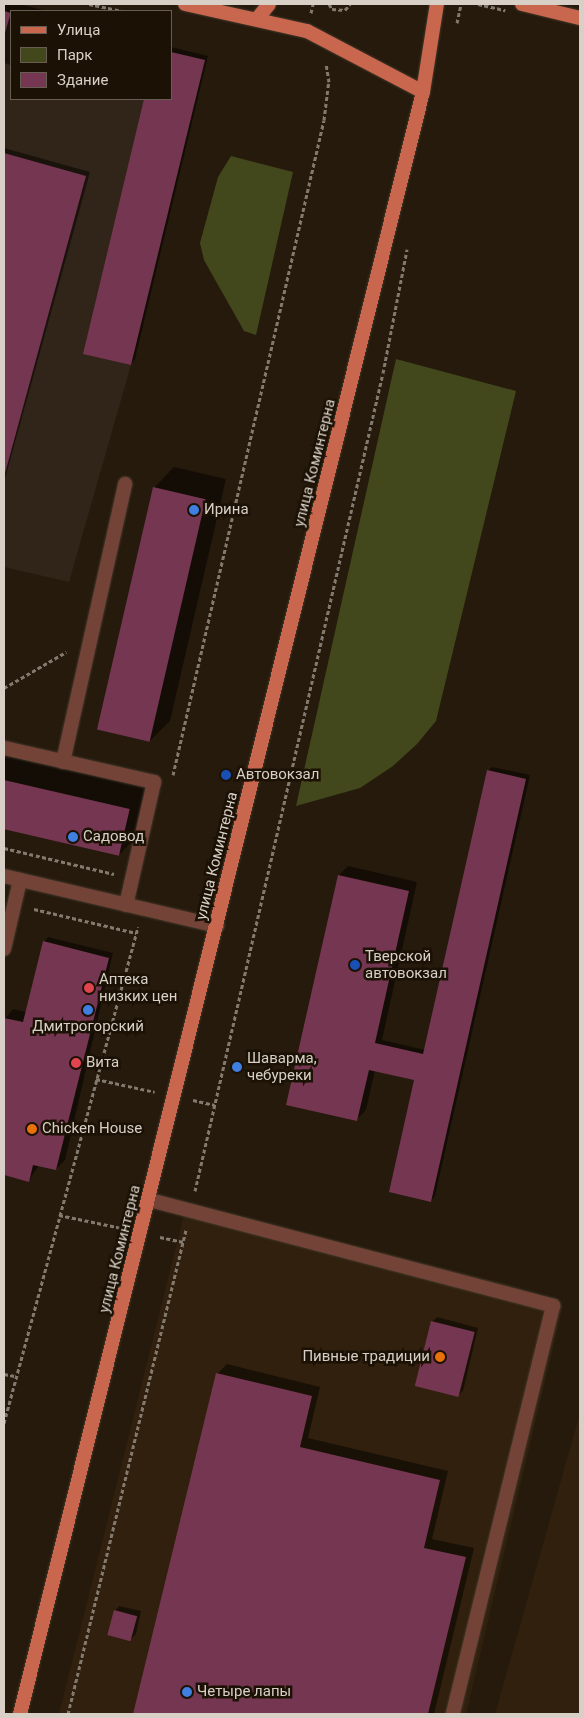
<!DOCTYPE html>
<meta charset="utf-8">
<style>
body{margin:0}
#map{position:relative;width:584px;height:1718px;overflow:hidden;background:#251a0c;font-family:Roboto,sans-serif}
div>[style]{position:absolute}
.built>*{inset:0;background:#30200d}
.industrial>*{inset:0;background:#312418}
.green>*{inset:0;background:#42481c}
.shadow>*{inset:0;background:#0007}
.building>*{inset:0;background:#753651;transform-origin:0 0}
.path>*{height:3px;margin-top:-1.5px;transform-origin:0;background:repeating-linear-gradient(90deg,#837a6f 0 4px,transparent 0 6.5px)}
.roads{filter:drop-shadow(0 0 1px #42372a) drop-shadow(0 0 1px #42372a)}
.service>*{height:14px;margin:-7px;padding:0 7px;transform-origin:7px;border-radius:7px;background:#734337}
.tertiary>*{height:14px;margin:-7px;padding:0 7px;transform-origin:7px;border-radius:7px;background:#734337}
.primary>*{height:14px;margin:-7px;padding:0 7px;transform-origin:7px;border-radius:7px;background:#c9664e}
.dots>*{width:14px;height:14px;translate:-50% -50%;box-sizing:border-box;border:2px solid #1b1104;border-radius:50%}
span{translate:-50% -50%;white-space:nowrap;text-align:center;line-height:1.15;-webkit-text-stroke:5px #1b1104;paint-order:stroke}
.street-label{font-size:15px;color:#d8d0c7}
.poi-label{font-size:15px;color:#d8d0c7}
.left{translate:0 -50%;text-align:left}
.right{translate:-100% -50%;text-align:right}
.frame{position:absolute;inset:0;border:5px solid #d8d0c7;pointer-events:none}
.legend{position:absolute;left:10px;top:10px;width:162px;height:90px;box-sizing:border-box;background:#1b1104;border:1px solid #675d52;margin:0;padding:6px 9px;list-style:none;font-size:15px;color:#d8d0c7}
.legend li{display:flex;align-items:center;gap:10px;height:25px}
.legend b{width:25px;border:1px solid #675d52}
</style>
<div id="map">
<div class="built">
<div style="clip-path:polygon(187px 1203px,514px 1286px,563px 1306px,466px 1714px,59px 1714px)"></div>
<div style="clip-path:polygon(580px 1413px,580px 1714px,495px 1714px)"></div>
</div>
<div class="industrial">
<div style="clip-path:polygon(4px 11px,11px 13px,11px 99px,171px 99px,171px 52px,205px 60px,131px 365px,69px 582px,4px 567px)"></div>
</div>
<div class="green">
<div style="clip-path:polygon(231px 156px,293px 172px,256px 335px,244px 331px,204px 260px,200px 243px,218px 177px)"></div>
<div style="clip-path:polygon(396px 359px,516px 391px,436px 721px,417px 744px,393px 766px,360px 788px,296px 806px)"></div>
</div>
<div class="shadow">
<div style="clip-path:polygon(4px 4px,19px 4px,47px 11px,11px 11px,11px 65px,4px 63px)"></div>
<div style="clip-path:polygon(171px 47px,208px 56px,135px 359px,131px 364px,85px 353px,146px 99px,171px 99px)"></div>
<div style="clip-path:polygon(4px 148px,90px 172px,4px 482px)"></div>
<div style="clip-path:polygon(174px 467px,226px 479px,170px 721px,150px 741px,154px 488px)"></div>
<div style="clip-path:polygon(4px 755px,150px 789px,140px 833px,120px 854px,4px 827px)"></div>
<div style="clip-path:polygon(492px 767px,530px 775px,435px 1196px,431px 1201px,416px 1079px,375px 1070px,366px 1110px,357px 1119px,339px 875px,348px 866px,417px 882px,382px 1040px,425px 1050px,488px 771px)"></div>
<div style="clip-path:polygon(48px 937px,113px 953px,65px 1160px,56px 1169px,39px 1165px,29px 1180px,4px 1174px,4px 1020px,13px 1009px,26px 1012px,44px 942px)"></div>
<div style="clip-path:polygon(437px 1317px,478px 1328px,463px 1391px,458px 1395px,432px 1322px)"></div>
<div style="clip-path:polygon(227px 1364px,320px 1387px,308px 1438px,448px 1471px,432px 1539px,474px 1548px,434px 1714px,135px 1714px,217px 1374px)"></div>
<div style="clip-path:polygon(119px 1606px,141px 1611px,136px 1634px,131px 1639px,115px 1611px)"></div>
</div>
<div class="building">
<div style="left:4px;top:11px;width:7px;height:53px;rotate:16deg"></div>
<div style="clip-path:polygon(171px 52px,205px 60px,131px 365px,83px 354px,144px 99px,171px 99px)"></div>
<div style="clip-path:polygon(4px 153px,86px 176px,4px 477px)"></div>
<div style="left:153px;top:487px;width:54px;height:249px;rotate:13deg"></div>
<div style="clip-path:polygon(487px 770px,526px 779px,431px 1202px,389px 1192px,414px 1080px,369px 1070px,357px 1121px,286px 1105px,338px 875px,409px 891px,375px 1043px,423px 1054px)"></div>
<div style="left:4px;top:780px;width:129px;height:48px;rotate:13deg"></div>
<div style="clip-path:polygon(43px 941px,109px 958px,56px 1170px,33px 1165px,29px 1182px,4px 1175px,4px 1018px,23px 1022px)"></div>
<div style="left:431px;top:1321px;width:45px;height:67px;rotate:14deg"></div>
<div style="clip-path:polygon(216px 1373px,312px 1396px,300px 1447px,440px 1480px,424px 1548px,466px 1557px,428px 1714px,133px 1714px)"></div>
<div style="left:114px;top:1610px;width:24px;height:26px;rotate:15deg"></div>
</div>
<div class="path">
<div style="left:89px;top:4px;width:35px;rotate:12deg"></div>
<div style="left:329px;top:4px;width:6px;rotate:59deg"></div>
<div style="left:332px;top:9px;width:13px;rotate:4deg"></div>
<div style="left:345px;top:10px;width:8px;rotate:-50deg"></div>
<div style="left:478px;top:4px;width:28px;rotate:13deg"></div>
<div style="left:311px;top:13px;width:9px;rotate:-77deg"></div>
<div style="left:457px;top:23px;width:19px;rotate:-78deg"></div>
<div style="left:4px;top:688px;width:72px;rotate:-30.1deg"></div>
<div style="left:173px;top:775px;width:672px;rotate:-77.02deg"></div>
<div style="left:324px;top:120px;width:38px;rotate:-83deg"></div>
<div style="left:329px;top:82px;width:18px;rotate:-99deg"></div>
<div style="left:4px;top:848px;width:113px;rotate:13.3deg"></div>
<div style="left:34px;top:909px;width:105px;rotate:13.2deg"></div>
<div style="left:96px;top:1079px;width:60px;rotate:12.4deg"></div>
<div style="left:193px;top:1100px;width:22px;rotate:13deg"></div>
<div style="left:195px;top:1191px;width:839px;rotate:-77.06deg"></div>
<div style="left:383px;top:373px;width:126px;rotate:-79deg"></div>
<div style="left:59px;top:1215px;width:64px;rotate:11.7deg"></div>
<div style="left:160px;top:1237px;width:24px;rotate:12deg"></div>
<div style="left:4px;top:1374px;width:11px;rotate:10deg"></div>
<div style="left:4px;top:1423px;width:514px;rotate:-74.88deg"></div>
<div style="left:68px;top:1714px;width:499px;rotate:-76.3deg"></div>
</div>
<div class="roads">
<div class="service">
<div style="left:4px;top:748px;width:154px;rotate:12.8deg"></div>
<div style="left:154px;top:782px;width:126px;rotate:102.8deg"></div>
<div style="left:63px;top:762px;width:285px;rotate:-77.4deg"></div>
<div style="left:4px;top:949px;width:71px;rotate:-76.9deg"></div>
<div style="left:150px;top:1200px;width:417px;rotate:14.7deg"></div>
<div style="left:553px;top:1306px;width:420px;rotate:103.8deg"></div>
</div>
<div class="tertiary">
<div style="left:4px;top:876px;width:219px;rotate:13.2deg"></div>
</div>
<div class="primary">
<div style="left:185px;top:4px;width:125px;rotate:12.5deg"></div>
<div style="left:307px;top:31px;width:131px;rotate:27.7deg"></div>
<div style="left:522px;top:4px;width:60px;rotate:13.6deg"></div>
<div style="left:257px;top:19px;width:19px;rotate:-51deg"></div>
<div style="left:20px;top:1714px;width:1671px;rotate:-76.05deg"></div>
<div style="left:423px;top:92px;width:89px;rotate:-81deg"></div>
</div>
</div>
<div class="dots">
<div style="left:194px;top:510px;background:#3f7fe0"></div>
<div style="left:226px;top:775px;background:#1a4fb4"></div>
<div style="left:73px;top:837px;background:#3f7fe0"></div>
<div style="left:355px;top:965px;background:#1a4fb4"></div>
<div style="left:89px;top:988px;background:#e0444e"></div>
<div style="left:88px;top:1010px;background:#3f7fe0"></div>
<div style="left:76px;top:1063px;background:#e0444e"></div>
<div style="left:237px;top:1067px;background:#3f7fe0"></div>
<div style="left:32px;top:1129px;background:#e8710a"></div>
<div style="left:440px;top:1357px;background:#e8710a"></div>
<div style="left:187px;top:1692px;background:#3f7fe0"></div>
</div>
<div class="street-label">
<span style="left:315px;top:463px;rotate:-76deg">улица Коминтерна</span>
<span style="left:217px;top:856px;rotate:-76deg">улица Коминтерна</span>
<span style="left:120px;top:1249px;rotate:-76deg">улица Коминтерна</span>
</div>
<div class="poi-label">
<span class="left" style="left:204px;top:510px">Ирина</span>
<span class="left" style="left:236px;top:775px">Автовокзал</span>
<span class="left" style="left:83px;top:837px">Садовод</span>
<span class="left" style="left:365px;top:965px">Тверской<br>автовокзал</span>
<span class="left" style="left:99px;top:988px">Аптека<br>низких цен</span>
<span style="left:88px;top:1027px">Дмитрогорский</span>
<span class="left" style="left:247px;top:1067px">Шаварма,<br>чебуреки</span>
<span class="left" style="left:86px;top:1063px">Вита</span>
<span class="left" style="left:42px;top:1129px">Chicken House</span>
<span class="right" style="left:430px;top:1357px">Пивные традиции</span>
<span class="left" style="left:197px;top:1692px">Четыре лапы</span>
</div>
<div class="frame"></div>
<ul class="legend">
<li><b style="height:6px;background:#c9664e"></b>Улица</li>
<li><b style="height:14px;background:#42481c"></b>Парк</li>
<li><b style="height:14px;background:#753651"></b>Здание</li>
</ul>
</div>
